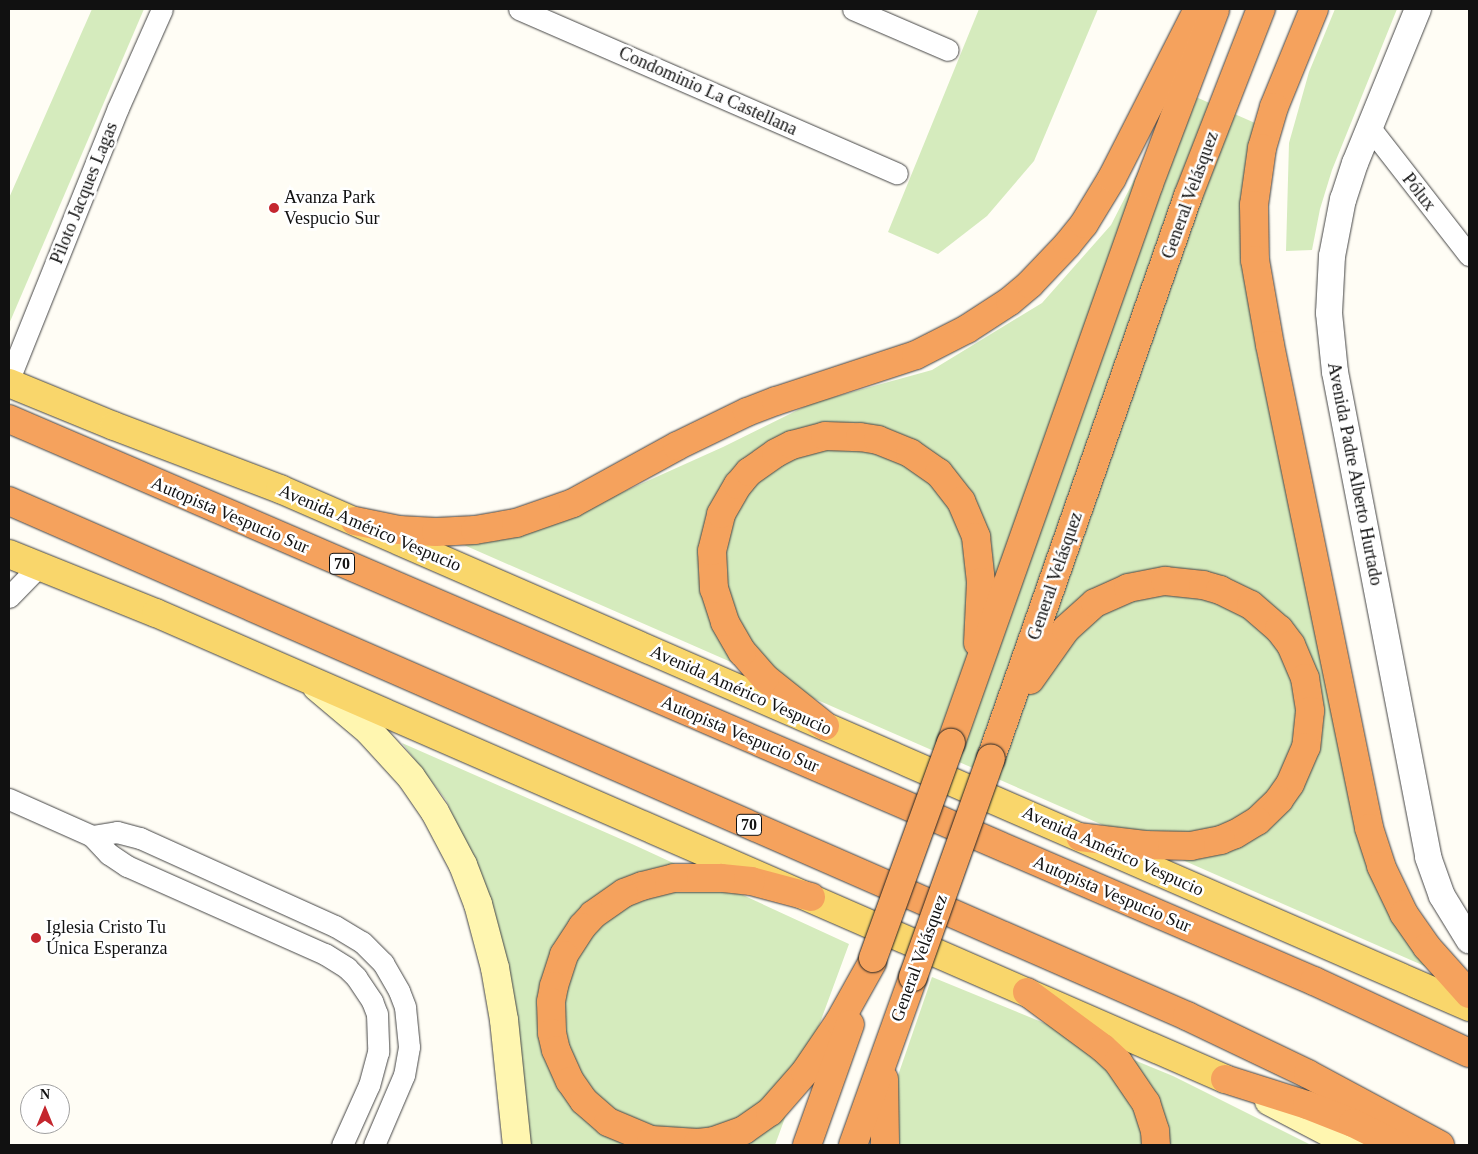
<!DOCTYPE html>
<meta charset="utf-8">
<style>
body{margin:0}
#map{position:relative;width:1478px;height:1154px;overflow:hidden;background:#fffdf5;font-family:"Times New Roman",serif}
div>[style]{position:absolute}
.green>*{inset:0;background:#d5ebbd}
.roads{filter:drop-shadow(0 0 1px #444) drop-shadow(0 0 1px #444)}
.minor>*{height:21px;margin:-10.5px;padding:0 10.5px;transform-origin:10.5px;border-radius:10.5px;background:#fff}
.tertiary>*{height:26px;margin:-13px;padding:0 13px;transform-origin:13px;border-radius:13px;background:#fff}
.secondary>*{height:28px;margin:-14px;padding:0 14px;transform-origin:14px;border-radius:14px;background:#fff6b0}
.primary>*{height:28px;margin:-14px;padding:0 14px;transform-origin:14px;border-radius:14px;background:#f9d66b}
.motorway>*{height:28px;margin:-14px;padding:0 14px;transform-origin:14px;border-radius:14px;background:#f5a25d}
.bridges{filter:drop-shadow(0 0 1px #222) drop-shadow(0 0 1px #222)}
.motorway-bridge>*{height:28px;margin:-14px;padding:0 14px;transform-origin:14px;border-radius:14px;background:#f5a25d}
.dots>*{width:14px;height:14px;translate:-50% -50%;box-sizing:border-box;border:2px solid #fff;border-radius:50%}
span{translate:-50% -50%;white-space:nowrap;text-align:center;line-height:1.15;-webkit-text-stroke:5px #fff;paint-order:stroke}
.shield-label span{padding:1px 4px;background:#fff;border:1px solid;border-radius:4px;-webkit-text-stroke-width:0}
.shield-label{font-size:16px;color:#111;font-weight:700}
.street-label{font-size:18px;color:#111}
.poi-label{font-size:18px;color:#111}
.left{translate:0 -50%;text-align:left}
.frame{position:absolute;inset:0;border:10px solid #111;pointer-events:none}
.north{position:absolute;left:20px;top:1084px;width:50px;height:50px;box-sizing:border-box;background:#fff;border:1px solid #a0a0a0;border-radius:50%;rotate:0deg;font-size:14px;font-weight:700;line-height:20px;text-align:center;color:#111}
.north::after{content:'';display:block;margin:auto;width:18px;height:22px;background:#c4262e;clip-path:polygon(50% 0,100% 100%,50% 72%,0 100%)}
</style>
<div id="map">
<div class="green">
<div style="clip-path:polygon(92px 9px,144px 9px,9px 324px,9px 198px)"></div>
<div style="clip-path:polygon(979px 9px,1098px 9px,1034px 161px,987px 216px,938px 254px,888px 232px)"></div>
<div style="clip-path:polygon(1335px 9px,1397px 9px,1332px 170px,1320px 209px,1312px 250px,1286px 251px,1289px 143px,1309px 72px)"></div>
<div style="clip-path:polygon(1180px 90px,1255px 123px,1246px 161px,1241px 250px,1257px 353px,1341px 743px,1429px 968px,464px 545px,518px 534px,574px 514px,723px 447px,812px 403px,932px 370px,1042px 303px,1111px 225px)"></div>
<div style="clip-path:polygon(402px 743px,632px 844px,849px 944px,775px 1145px,530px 1145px,478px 872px,446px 800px)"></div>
<div style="clip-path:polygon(932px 977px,1173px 1076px,1311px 1145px,874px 1145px)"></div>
</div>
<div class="roads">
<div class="minor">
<div style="left:519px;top:9px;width:412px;rotate:23.5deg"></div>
<div style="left:853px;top:9px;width:103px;rotate:23.3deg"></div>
<div style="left:1370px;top:128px;width:161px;rotate:52.1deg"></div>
<div style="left:9px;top:379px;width:292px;rotate:-68.1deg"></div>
<div style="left:118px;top:108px;width:108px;rotate:-66deg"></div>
<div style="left:9px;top:597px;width:43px;rotate:-45.9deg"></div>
<div style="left:9px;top:799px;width:91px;rotate:24deg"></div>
<div style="left:92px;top:836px;width:25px;rotate:47deg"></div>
<div style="left:109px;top:854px;width:22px;rotate:34deg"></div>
<div style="left:127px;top:866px;width:217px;rotate:24deg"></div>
<div style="left:325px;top:954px;width:26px;rotate:32deg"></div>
<div style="left:347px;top:968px;width:13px;rotate:45deg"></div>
<div style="left:356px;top:977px;width:29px;rotate:56deg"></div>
<div style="left:372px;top:1001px;width:14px;rotate:69deg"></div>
<div style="left:377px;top:1014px;width:38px;rotate:88deg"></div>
<div style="left:378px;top:1052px;width:34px;rotate:105deg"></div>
<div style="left:369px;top:1085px;width:66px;rotate:114.2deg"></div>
<div style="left:92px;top:836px;width:25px;rotate:-9deg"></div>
<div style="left:117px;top:832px;width:24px;rotate:15deg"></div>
<div style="left:140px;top:838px;width:214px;rotate:24.3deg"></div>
<div style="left:335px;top:926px;width:31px;rotate:31deg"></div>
<div style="left:362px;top:942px;width:30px;rotate:45deg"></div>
<div style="left:383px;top:963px;width:32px;rotate:60deg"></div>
<div style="left:399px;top:991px;width:17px;rotate:69deg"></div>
<div style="left:405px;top:1007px;width:40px;rotate:84.3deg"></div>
<div style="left:409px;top:1047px;width:28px;rotate:100deg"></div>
<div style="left:404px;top:1075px;width:76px;rotate:113.2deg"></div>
</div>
<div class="tertiary">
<div style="left:1418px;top:9px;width:166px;rotate:112.2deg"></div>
<div style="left:1355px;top:163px;width:38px;rotate:108deg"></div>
<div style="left:1343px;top:199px;width:58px;rotate:100.9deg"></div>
<div style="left:1332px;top:256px;width:57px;rotate:93deg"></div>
<div style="left:1329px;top:313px;width:59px;rotate:84.2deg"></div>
<div style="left:1335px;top:372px;width:494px;rotate:79.1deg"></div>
<div style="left:1428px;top:857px;width:41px;rotate:70.3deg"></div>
<div style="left:1442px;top:896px;width:52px;rotate:58.5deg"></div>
</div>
<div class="secondary">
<div style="left:317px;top:687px;width:68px;rotate:40.2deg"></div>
<div style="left:369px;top:731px;width:62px;rotate:47.6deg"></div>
<div style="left:411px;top:777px;width:42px;rotate:55.6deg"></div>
<div style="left:435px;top:812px;width:60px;rotate:62.2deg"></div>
<div style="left:463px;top:865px;width:42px;rotate:69deg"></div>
<div style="left:478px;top:904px;width:66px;rotate:75.1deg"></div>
<div style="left:495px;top:968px;width:53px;rotate:80.2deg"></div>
<div style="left:504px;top:1020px;width:126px;rotate:84.1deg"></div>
<div style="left:1269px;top:1101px;width:95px;rotate:27.6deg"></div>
</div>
<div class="primary">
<div style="left:9px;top:383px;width:113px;rotate:22.3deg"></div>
<div style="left:114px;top:426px;width:178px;rotate:20.8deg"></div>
<div style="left:280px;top:489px;width:1297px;rotate:23.54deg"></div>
<div style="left:9px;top:554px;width:158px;rotate:21.9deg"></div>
<div style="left:156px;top:613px;width:1166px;rotate:23.55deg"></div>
</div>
<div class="motorway">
<div style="left:1314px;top:9px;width:106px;rotate:112.2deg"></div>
<div style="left:1274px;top:107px;width:43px;rotate:106.3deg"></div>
<div style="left:1262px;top:148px;width:58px;rotate:98deg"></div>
<div style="left:1254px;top:205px;width:55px;rotate:89deg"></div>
<div style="left:1255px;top:260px;width:86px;rotate:80deg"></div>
<div style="left:1270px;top:345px;width:493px;rotate:78.4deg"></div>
<div style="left:1369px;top:828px;width:40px;rotate:72deg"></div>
<div style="left:1381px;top:866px;width:53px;rotate:64.4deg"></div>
<div style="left:1404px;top:914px;width:40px;rotate:55.1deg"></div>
<div style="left:1427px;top:947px;width:63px;rotate:48.2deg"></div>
<div style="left:9px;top:419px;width:1421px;rotate:23.3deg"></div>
<div style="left:1314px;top:981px;width:171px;rotate:24.9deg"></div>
<div style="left:9px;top:501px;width:1286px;rotate:23.61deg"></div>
<div style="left:1187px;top:1016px;width:134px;rotate:25.6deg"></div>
<div style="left:1308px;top:1074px;width:150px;rotate:28.3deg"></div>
<div style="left:355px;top:521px;width:45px;rotate:11.6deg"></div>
<div style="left:399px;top:530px;width:37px;rotate:3deg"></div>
<div style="left:436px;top:532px;width:39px;rotate:-3deg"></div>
<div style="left:475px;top:530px;width:42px;rotate:-9.7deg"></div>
<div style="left:516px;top:523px;width:60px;rotate:-19.3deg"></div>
<div style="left:573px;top:503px;width:119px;rotate:-28.7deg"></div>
<div style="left:677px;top:446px;width:78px;rotate:-25.9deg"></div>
<div style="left:747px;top:412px;width:31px;rotate:-21deg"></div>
<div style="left:776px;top:401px;width:147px;rotate:-18.2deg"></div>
<div style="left:916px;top:355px;width:57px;rotate:-27deg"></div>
<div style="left:967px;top:329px;width:51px;rotate:-33.1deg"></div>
<div style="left:1010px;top:301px;width:26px;rotate:-40deg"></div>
<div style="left:1030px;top:284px;width:54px;rotate:-46.5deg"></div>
<div style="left:1067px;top:245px;width:27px;rotate:-51deg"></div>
<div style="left:1084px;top:224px;width:54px;rotate:-58.7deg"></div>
<div style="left:1112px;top:178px;width:190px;rotate:-63deg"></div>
<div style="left:1030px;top:680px;width:62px;rotate:-54.8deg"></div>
<div style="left:1066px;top:629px;width:39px;rotate:-42deg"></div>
<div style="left:1095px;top:603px;width:36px;rotate:-24deg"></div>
<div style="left:1128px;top:588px;width:38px;rotate:-11deg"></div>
<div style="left:1165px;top:581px;width:38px;rotate:6deg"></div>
<div style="left:1203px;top:585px;width:18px;rotate:16deg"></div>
<div style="left:1220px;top:590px;width:34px;rotate:26deg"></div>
<div style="left:1251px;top:605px;width:37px;rotate:41deg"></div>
<div style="left:1279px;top:629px;width:20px;rotate:53deg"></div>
<div style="left:1291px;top:645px;width:36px;rotate:67deg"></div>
<div style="left:1305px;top:678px;width:33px;rotate:81deg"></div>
<div style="left:1310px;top:711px;width:36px;rotate:96deg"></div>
<div style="left:1306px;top:747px;width:40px;rotate:113.4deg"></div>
<div style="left:1290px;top:784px;width:19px;rotate:125deg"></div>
<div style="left:1279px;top:800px;width:30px;rotate:136deg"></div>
<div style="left:1257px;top:821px;width:26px;rotate:149deg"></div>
<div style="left:1235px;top:834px;width:15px;rotate:157deg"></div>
<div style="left:1221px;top:840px;width:31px;rotate:169deg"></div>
<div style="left:1191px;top:846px;width:46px;rotate:-178.8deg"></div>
<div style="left:1145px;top:845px;width:65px;rotate:-173deg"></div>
<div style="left:825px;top:726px;width:77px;rotate:-141.3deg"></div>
<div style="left:765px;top:678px;width:35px;rotate:-131deg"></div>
<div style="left:742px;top:652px;width:34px;rotate:-120deg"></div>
<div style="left:725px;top:622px;width:35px;rotate:-108deg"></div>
<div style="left:714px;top:589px;width:38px;rotate:-93deg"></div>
<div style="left:712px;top:551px;width:38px;rotate:-76deg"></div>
<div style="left:721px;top:514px;width:34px;rotate:-60deg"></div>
<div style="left:738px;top:485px;width:17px;rotate:-50deg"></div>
<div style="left:749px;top:472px;width:33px;rotate:-35deg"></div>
<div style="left:776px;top:453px;width:18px;rotate:-27deg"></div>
<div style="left:792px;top:445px;width:34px;rotate:-15deg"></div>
<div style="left:825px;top:436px;width:35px;rotate:2deg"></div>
<div style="left:860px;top:437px;width:18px;rotate:9deg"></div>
<div style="left:878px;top:440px;width:35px;rotate:22deg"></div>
<div style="left:910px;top:453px;width:35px;rotate:35deg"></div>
<div style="left:939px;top:473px;width:36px;rotate:52deg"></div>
<div style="left:961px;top:501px;width:39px;rotate:67deg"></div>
<div style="left:976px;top:537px;width:45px;rotate:83.7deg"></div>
<div style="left:981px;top:582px;width:61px;rotate:92.8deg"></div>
<div style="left:951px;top:743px;width:593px;rotate:-70.5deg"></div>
<div style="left:1149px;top:184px;width:186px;rotate:-69.2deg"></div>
<div style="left:991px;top:758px;width:596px;rotate:-70.68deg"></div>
<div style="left:1188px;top:196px;width:201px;rotate:-68.7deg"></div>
<div style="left:811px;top:897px;width:62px;rotate:-165.1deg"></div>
<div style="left:751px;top:881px;width:30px;rotate:-174deg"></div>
<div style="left:721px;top:878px;width:47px;rotate:180deg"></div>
<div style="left:674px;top:878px;width:33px;rotate:166deg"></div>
<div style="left:642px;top:886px;width:19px;rotate:159deg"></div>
<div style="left:624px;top:893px;width:38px;rotate:145deg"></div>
<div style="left:593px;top:915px;width:16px;rotate:133deg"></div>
<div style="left:582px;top:927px;width:33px;rotate:123deg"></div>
<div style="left:564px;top:955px;width:33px;rotate:108deg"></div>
<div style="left:554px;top:986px;width:16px;rotate:101deg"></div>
<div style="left:551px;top:1002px;width:31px;rotate:88deg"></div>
<div style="left:552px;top:1033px;width:17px;rotate:77deg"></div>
<div style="left:556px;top:1050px;width:34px;rotate:66deg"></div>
<div style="left:570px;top:1081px;width:24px;rotate:55deg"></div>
<div style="left:584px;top:1101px;width:32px;rotate:41deg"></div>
<div style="left:608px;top:1122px;width:47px;rotate:22.7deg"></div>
<div style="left:651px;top:1140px;width:47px;rotate:3.7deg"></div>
<div style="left:698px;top:1143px;width:16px;rotate:-7deg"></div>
<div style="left:714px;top:1141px;width:32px;rotate:-20deg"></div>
<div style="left:744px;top:1130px;width:32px;rotate:-35deg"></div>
<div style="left:770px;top:1112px;width:53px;rotate:-48.8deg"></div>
<div style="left:805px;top:1072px;width:60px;rotate:-55.8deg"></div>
<div style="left:839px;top:1022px;width:68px;rotate:-60.8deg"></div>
<div style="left:1027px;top:992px;width:94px;rotate:36.4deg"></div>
<div style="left:1103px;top:1048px;width:21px;rotate:43deg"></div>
<div style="left:1118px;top:1062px;width:50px;rotate:55.7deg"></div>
<div style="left:1146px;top:1103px;width:29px;rotate:72deg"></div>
<div style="left:1155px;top:1131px;width:14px;rotate:86deg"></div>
<div style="left:884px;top:1079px;width:66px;rotate:89.1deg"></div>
<div style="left:1225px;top:1079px;width:86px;rotate:17.6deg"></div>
<div style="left:1307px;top:1105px;width:49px;rotate:21.4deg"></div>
<div style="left:1353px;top:1123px;width:49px;rotate:26.6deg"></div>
<div style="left:807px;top:1145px;width:128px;rotate:-70.4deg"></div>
<div style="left:853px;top:1145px;width:178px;rotate:-70.3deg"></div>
</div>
</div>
<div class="bridges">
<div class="motorway-bridge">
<div style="left:873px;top:958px;width:229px;rotate:-70.1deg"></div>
<div style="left:913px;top:977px;width:232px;rotate:-70.4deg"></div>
</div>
</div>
<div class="dots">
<div style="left:274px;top:208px;background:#c4262e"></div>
<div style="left:36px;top:938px;background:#c4262e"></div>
</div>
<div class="shield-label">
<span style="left:342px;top:564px">70</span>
<span style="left:749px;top:825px">70</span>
</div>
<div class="street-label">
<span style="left:708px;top:91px;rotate:24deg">Condominio La Castellana</span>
<span style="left:1419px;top:192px;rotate:52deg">Pólux</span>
<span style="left:84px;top:193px;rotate:-68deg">Piloto Jacques Lagas</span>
<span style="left:1190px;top:195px;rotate:-70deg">General Velásquez</span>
<span style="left:1355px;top:474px;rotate:79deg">Avenida Padre Alberto Hurtado</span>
<span style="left:230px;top:515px;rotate:23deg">Autopista Vespucio Sur</span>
<span style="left:370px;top:528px;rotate:23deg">Avenida Américo Vespucio</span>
<span style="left:1055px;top:576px;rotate:-71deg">General Velásquez</span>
<span style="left:741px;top:690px;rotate:24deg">Avenida Américo Vespucio</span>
<span style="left:740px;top:734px;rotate:23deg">Autopista Vespucio Sur</span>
<span style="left:1113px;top:851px;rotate:24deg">Avenida Américo Vespucio</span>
<span style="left:1112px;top:894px;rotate:23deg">Autopista Vespucio Sur</span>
<span style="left:919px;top:958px;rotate:-70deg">General Velásquez</span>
</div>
<div class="poi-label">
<span class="left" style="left:284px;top:208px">Avanza Park<br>Vespucio Sur</span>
<span class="left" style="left:46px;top:938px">Iglesia Cristo Tu<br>Única Esperanza</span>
</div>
<div class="frame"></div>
<div class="north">N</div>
</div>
